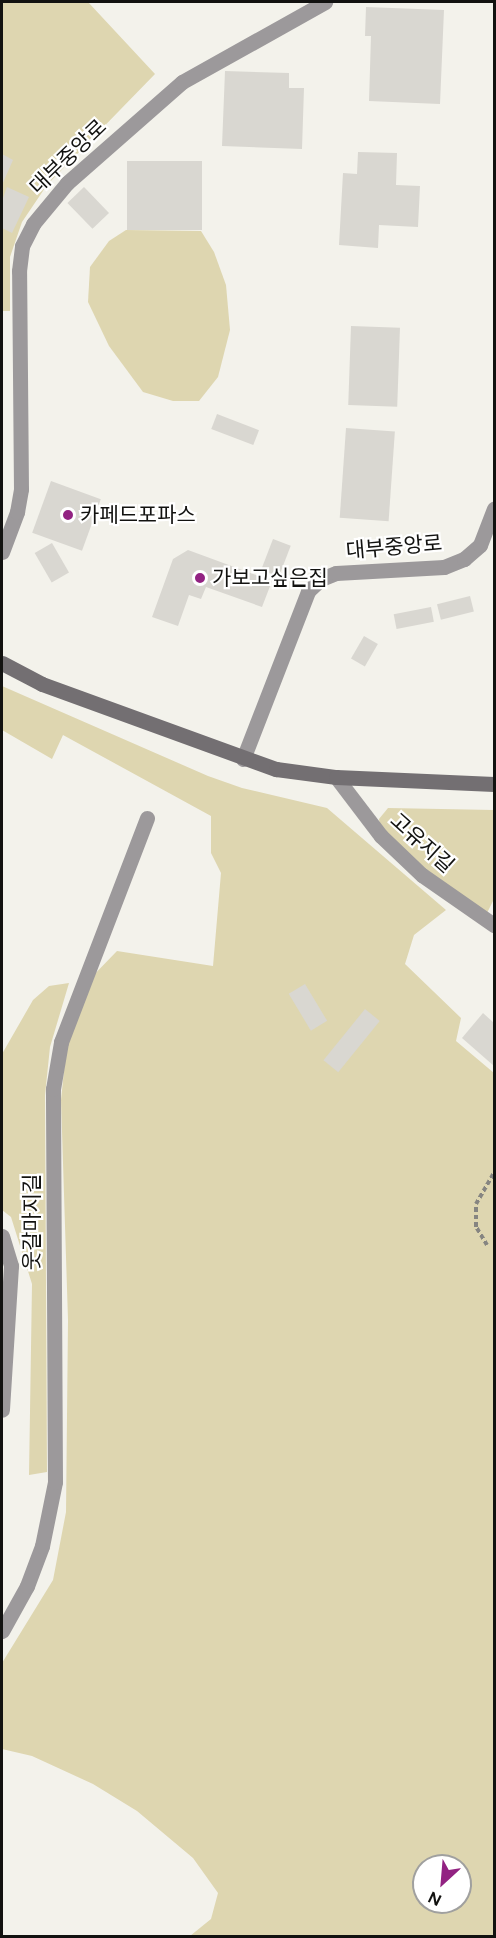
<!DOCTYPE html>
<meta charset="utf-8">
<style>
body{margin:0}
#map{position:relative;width:496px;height:1938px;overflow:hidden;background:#f3f2eb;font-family:Figtree,"Noto Sans KR",sans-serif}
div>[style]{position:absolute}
.green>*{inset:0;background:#ded6b0}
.building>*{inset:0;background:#d9d7d1;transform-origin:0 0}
.path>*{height:4px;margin-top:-2px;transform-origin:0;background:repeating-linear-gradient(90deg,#868581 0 4.5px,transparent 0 7.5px)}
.lane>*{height:15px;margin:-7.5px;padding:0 7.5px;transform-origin:7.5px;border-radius:7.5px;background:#9c999b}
.secondary>*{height:15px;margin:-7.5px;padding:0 7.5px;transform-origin:7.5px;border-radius:7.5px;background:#736f72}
.dots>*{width:16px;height:16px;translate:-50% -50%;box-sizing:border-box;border:3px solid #fff;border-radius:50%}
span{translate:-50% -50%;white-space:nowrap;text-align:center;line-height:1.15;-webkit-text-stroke:4.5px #fff;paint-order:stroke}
.street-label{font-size:21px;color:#121210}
.poi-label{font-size:21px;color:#121210}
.left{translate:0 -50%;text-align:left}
.frame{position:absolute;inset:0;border:3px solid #121210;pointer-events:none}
.north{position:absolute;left:412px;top:1854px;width:60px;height:60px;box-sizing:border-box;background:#fff;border:2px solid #a0a09f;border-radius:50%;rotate:206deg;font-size:16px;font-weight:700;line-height:24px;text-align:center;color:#121210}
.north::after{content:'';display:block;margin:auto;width:21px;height:27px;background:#922282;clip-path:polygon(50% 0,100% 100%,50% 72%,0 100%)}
</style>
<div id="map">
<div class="green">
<div style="clip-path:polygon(2px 2px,88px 2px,155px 74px,47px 185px,22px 222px,10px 257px,10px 311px,2px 311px)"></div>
<div style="clip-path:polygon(126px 230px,201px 231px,214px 252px,226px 285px,230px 330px,218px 377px,199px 401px,173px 401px,143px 392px,109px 346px,88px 302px,90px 267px,109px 241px)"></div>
<div style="clip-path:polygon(evenodd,2px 686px,208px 776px,242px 788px,327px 808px,446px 910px,414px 935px,405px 964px,461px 1018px,456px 1041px,494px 1073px,494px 1936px,190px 1936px,211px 1919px,218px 1893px,193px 1858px,137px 1811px,93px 1784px,32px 1756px,2px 1749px,2px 1663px,53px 1580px,66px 1512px,68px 1320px,61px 1100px,67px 1041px,85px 984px,117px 951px,213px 966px,221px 873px,211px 853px,211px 816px,63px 735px,52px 759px,2px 730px,2px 686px,424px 1866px,460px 1866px,460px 1902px,424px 1902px,424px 1866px)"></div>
<div style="clip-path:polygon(388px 808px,494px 810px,494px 899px,487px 913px,432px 875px,380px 826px,379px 819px)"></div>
<div style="clip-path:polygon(69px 983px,50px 1047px,45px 1095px,47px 1472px,29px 1475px,32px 1284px,11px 1217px,2px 1210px,2px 1054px,33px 1000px,49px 986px)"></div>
</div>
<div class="building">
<div style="clip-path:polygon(366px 7px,444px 10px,440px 104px,369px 101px,371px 36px,365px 36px)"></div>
<div style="clip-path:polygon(225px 71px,289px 73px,289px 88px,304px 88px,302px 149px,222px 146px)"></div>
<div style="clip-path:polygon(358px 152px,397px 153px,396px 185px,420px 186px,418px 227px,379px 225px,378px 248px,339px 245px,343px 173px,357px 174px)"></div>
<div style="clip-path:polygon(2px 154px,13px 160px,2px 185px)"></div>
<div style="left:127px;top:161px;width:75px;height:69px"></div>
<div style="clip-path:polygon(7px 187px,29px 197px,12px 233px,2px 228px,2px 201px)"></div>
<div style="left:84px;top:187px;width:36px;height:23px;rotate:46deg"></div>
<div style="left:351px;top:326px;width:49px;height:79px;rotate:2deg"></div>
<div style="left:217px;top:414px;width:45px;height:16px;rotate:21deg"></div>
<div style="left:346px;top:428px;width:49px;height:90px;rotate:4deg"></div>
<div style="left:51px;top:481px;width:53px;height:55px;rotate:20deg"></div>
<div style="left:273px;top:539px;width:19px;height:33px;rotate:21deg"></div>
<div style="left:52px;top:543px;width:34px;height:20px;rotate:60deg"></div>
<div style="clip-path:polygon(188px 550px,272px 581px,262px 607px,206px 587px,201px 599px,189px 595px,178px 626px,152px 617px,173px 559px)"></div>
<div style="left:470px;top:596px;width:16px;height:34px;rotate:76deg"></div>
<div style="left:431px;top:607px;width:15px;height:38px;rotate:79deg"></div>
<div style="left:364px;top:636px;width:16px;height:26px;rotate:30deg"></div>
<div style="left:305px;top:984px;width:43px;height:19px;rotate:59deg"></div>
<div style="left:365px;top:1009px;width:19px;height:66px;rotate:39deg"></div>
<div style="clip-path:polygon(483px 1013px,494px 1023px,494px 1066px,462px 1038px)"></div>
</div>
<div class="path">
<div style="left:487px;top:1245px;width:21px;rotate:-121deg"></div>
<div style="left:476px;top:1227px;width:23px;rotate:-90deg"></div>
<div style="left:476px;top:1204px;width:36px;rotate:-60deg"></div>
</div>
<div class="lane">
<div style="left:2px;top:552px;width:43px;rotate:-69.4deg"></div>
<div style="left:17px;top:512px;width:23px;rotate:-80deg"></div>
<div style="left:21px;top:489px;width:218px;rotate:-90.5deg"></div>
<div style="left:19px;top:271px;width:25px;rotate:-83deg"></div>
<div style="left:22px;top:246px;width:25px;rotate:-63deg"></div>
<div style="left:33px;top:224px;width:53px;rotate:-50.3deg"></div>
<div style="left:67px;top:183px;width:153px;rotate:-41.3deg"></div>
<div style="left:182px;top:82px;width:164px;rotate:-29.2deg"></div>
<div style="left:243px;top:759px;width:180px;rotate:-68.8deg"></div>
<div style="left:308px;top:591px;width:18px;rotate:-43deg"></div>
<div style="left:321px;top:579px;width:16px;rotate:-22deg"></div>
<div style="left:336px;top:573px;width:108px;rotate:-3.2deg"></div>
<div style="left:444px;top:567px;width:22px;rotate:-22deg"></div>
<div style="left:464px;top:559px;width:21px;rotate:-41deg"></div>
<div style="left:480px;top:545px;width:39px;rotate:-69deg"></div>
<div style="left:336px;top:777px;width:74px;rotate:52.7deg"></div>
<div style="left:381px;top:836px;width:57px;rotate:43.6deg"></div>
<div style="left:422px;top:875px;width:88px;rotate:34.8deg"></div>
<div style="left:2px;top:1236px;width:31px;rotate:73deg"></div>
<div style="left:11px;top:1266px;width:144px;rotate:93.6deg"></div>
<div style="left:2px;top:1631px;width:51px;rotate:-60.9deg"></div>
<div style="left:27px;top:1586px;width:43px;rotate:-69.4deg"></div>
<div style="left:42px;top:1546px;width:65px;rotate:-78.5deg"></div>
<div style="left:55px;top:1482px;width:393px;rotate:-90.3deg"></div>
<div style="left:53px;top:1089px;width:48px;rotate:-80.3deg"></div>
<div style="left:61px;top:1042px;width:240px;rotate:-69deg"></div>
</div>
<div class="secondary">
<div style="left:2px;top:663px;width:45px;rotate:27.7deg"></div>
<div style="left:42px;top:684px;width:249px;rotate:20deg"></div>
<div style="left:276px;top:769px;width:61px;rotate:7.6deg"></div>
<div style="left:336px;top:777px;width:158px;rotate:2.5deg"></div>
</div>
<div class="dots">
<div style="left:68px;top:515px;background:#922282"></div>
<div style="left:200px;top:578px;background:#922282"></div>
</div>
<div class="street-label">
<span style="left:68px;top:157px;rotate:-44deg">대부중앙로</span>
<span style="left:394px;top:547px;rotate:-5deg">대부중앙로</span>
<span style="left:422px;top:843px;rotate:42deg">고유지길</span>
<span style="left:32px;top:1222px;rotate:-90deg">웃갈마지길</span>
</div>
<div class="poi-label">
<span class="left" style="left:80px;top:515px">카페드포파스</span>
<span class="left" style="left:212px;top:578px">가보고싶은집</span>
</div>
<div class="frame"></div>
<div class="north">N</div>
</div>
